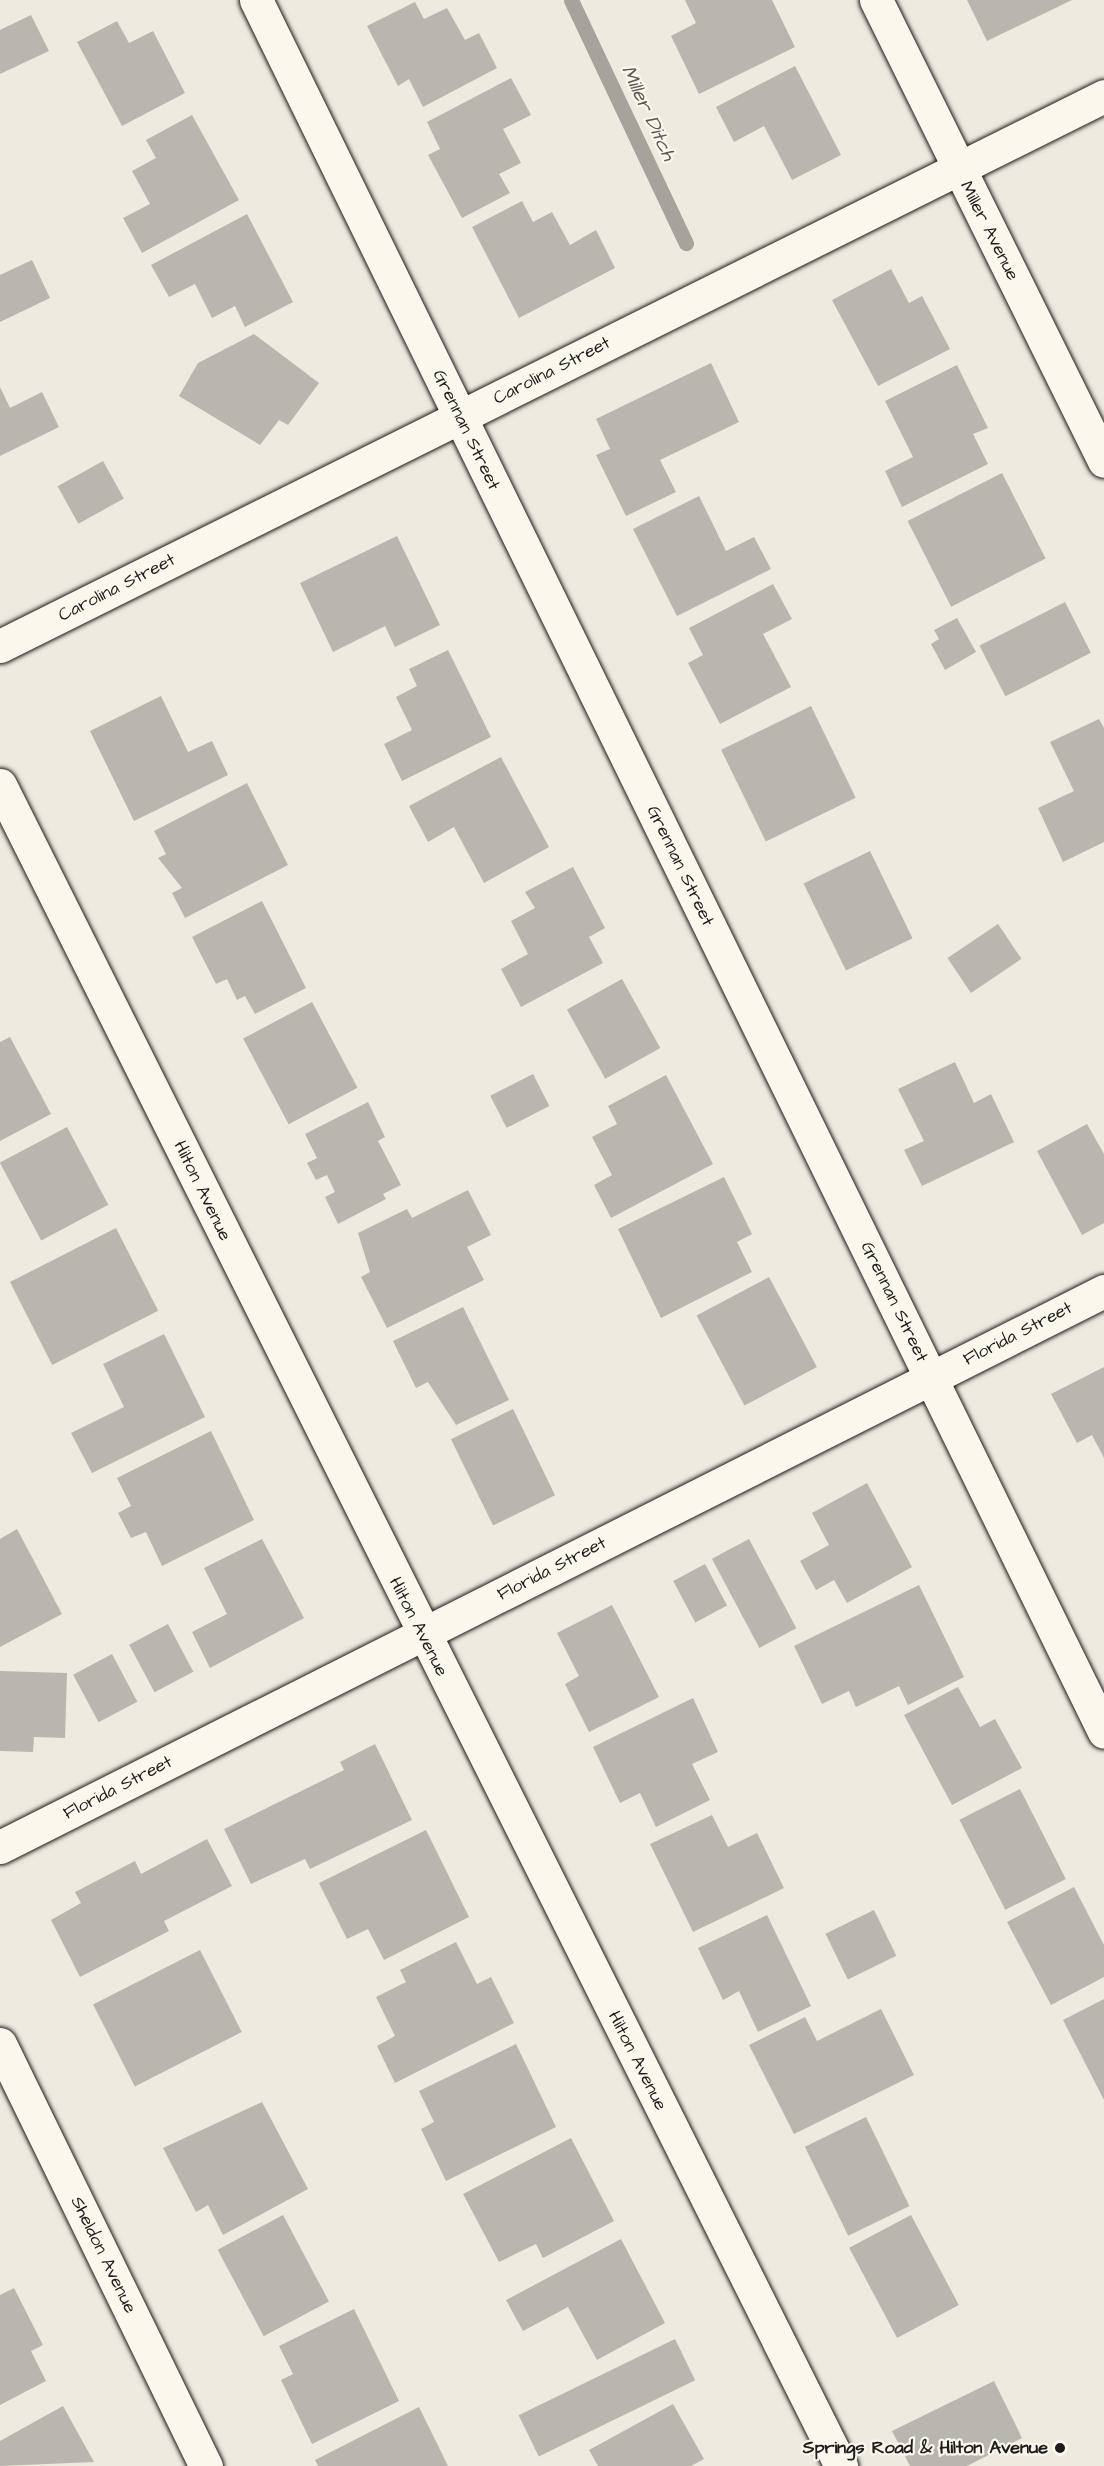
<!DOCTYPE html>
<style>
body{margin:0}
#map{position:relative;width:1104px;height:2466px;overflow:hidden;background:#eeeadf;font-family:"Architects Daughter",sans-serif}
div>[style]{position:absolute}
.stream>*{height:15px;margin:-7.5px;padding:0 7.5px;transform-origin:7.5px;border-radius:7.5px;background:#a6a39d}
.building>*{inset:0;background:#b9b6af;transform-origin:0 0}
.roads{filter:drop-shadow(0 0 2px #1c1c1c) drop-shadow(0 0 2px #1c1c1c)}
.minor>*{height:33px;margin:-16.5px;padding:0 16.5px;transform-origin:16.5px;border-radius:16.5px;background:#fbf7ec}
.tertiary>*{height:33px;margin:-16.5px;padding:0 16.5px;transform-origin:16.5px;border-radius:16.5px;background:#fbf7ec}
.dots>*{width:16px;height:16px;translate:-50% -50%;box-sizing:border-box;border:3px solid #fbf7ec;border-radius:50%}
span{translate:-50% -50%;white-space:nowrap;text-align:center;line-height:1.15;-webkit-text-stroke:4.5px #fbf7ec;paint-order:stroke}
.street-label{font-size:18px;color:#1c1c1c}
.poi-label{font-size:18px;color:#1c1c1c;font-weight:700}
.right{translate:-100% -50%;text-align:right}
.water-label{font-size:20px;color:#5a5956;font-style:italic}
</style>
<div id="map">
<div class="stream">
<div style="left:571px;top:0;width:269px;rotate:64.7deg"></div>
</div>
<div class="building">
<div style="clip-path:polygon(685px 0,772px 0,795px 47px,699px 94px,671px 36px,696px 23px)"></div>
<div style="clip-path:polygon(967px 0,1072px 0,987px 41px)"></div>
<div style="clip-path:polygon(415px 2px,424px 19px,447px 8px,465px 40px,479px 33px,497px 68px,423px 107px,409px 79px,398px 86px,367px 26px)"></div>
<div style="clip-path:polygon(31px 15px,49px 51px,0 74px,0 30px)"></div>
<div style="clip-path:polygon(117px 21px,129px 43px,153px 31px,185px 93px,122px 126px,77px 42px)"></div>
<div style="clip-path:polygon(795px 66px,841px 155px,792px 180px,764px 126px,734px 142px,716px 107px)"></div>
<div style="clip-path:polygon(511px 78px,531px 115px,503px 129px,521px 163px,499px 174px,510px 193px,462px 218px,428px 155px,440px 149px,427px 122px)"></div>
<div style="clip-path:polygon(192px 115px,239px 200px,142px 253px,123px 218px,150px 204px,132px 171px,156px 158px,146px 140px)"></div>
<div style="clip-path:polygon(522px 201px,533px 222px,552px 212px,570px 245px,596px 230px,615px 268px,519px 318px,472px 227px)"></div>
<div style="clip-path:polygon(247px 214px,293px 302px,245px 327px,235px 306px,212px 318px,195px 284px,169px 297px,151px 265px)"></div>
<div style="clip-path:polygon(32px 260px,50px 298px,0 322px,0 275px)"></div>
<div style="clip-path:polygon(891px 269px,909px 303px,922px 296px,950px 349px,878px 386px,832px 300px)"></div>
<div style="clip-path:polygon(254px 334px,319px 383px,288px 425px,279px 420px,260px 445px,179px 396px,198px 363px)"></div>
<div style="clip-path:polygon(711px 363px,739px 422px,660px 460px,676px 492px,626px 516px,596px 455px,610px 449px,596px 419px)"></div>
<div style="clip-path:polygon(957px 365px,988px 428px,973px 434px,988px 464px,902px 507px,885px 471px,913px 457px,885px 401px)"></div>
<div style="clip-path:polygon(0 387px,10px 408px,42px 392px,59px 427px,0 456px)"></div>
<div style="left:103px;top:461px;width:43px;height:52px;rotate:61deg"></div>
<div style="left:1002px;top:473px;width:96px;height:106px;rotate:63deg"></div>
<div style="clip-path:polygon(699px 496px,726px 551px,754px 537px,771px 569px,677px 616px,633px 529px)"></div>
<div style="clip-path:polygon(397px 536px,440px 625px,395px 647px,385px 626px,333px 652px,300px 583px)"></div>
<div style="clip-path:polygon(773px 584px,792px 619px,763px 634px,791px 687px,720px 724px,688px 663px,703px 655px,689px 628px)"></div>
<div style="left:1065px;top:602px;width:57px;height:96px;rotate:63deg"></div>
<div style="clip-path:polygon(957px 618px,976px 652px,945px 670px,931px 644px,939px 639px,934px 630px)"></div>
<div style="clip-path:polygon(448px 650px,491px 737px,402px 781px,384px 744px,412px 730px,396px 697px,417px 686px,409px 669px)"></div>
<div style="clip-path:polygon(161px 696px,188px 752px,212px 741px,228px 775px,134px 821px,90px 731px)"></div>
<div style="left:811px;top:706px;width:102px;height:100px;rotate:64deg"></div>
<div style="clip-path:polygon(1099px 719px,1104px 728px,1104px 842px,1063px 862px,1038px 808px,1074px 791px,1050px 742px)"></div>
<div style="clip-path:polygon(501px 757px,549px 847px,484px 883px,454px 827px,428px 842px,409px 806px)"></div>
<div style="clip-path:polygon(247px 783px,288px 865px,185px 918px,172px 893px,182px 888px,158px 858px,166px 854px,154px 831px)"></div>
<div style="left:870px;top:851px;width:97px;height:74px;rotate:64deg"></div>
<div style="clip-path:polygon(573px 867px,605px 928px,589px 937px,603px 963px,521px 1007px,501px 969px,528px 954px,511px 921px,535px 908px,525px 892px)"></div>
<div style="clip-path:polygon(262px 901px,306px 988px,255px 1014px,245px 996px,237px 1000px,227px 979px,216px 984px,192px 937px)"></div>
<div style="left:998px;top:924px;width:42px;height:61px;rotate:56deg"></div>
<div style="left:622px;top:979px;width:79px;height:63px;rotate:61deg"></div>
<div style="left:312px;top:1002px;width:97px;height:78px;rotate:62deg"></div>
<div style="clip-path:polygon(10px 1037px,51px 1114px,0 1141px,0 1042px)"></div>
<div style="clip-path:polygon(955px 1062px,974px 1103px,991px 1094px,1014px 1142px,922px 1186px,904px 1150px,924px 1141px,898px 1089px)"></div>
<div style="left:533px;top:1074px;width:36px;height:48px;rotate:63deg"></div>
<div style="clip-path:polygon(666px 1075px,713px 1164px,611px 1218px,594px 1185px,612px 1175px,592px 1137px,617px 1124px,608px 1106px)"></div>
<div style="clip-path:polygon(368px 1102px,385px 1137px,378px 1141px,401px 1185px,383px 1194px,386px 1199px,338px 1224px,325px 1197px,335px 1192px,327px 1175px,316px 1180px,307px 1163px,317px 1158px,305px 1134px)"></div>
<div style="clip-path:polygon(1087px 1124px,1104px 1154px,1104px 1223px,1082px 1235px,1037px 1151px)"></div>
<div style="left:67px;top:1127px;width:88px;height:76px;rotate:62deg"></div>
<div style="clip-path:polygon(724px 1177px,752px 1234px,737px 1242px,752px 1272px,661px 1318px,618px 1229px)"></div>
<div style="clip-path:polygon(468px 1190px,491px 1235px,467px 1247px,484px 1280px,387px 1328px,361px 1277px,370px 1272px,358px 1233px,407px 1209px,412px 1218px)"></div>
<div style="left:116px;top:1228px;width:93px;height:119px;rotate:63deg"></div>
<div style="left:769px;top:1277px;width:102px;height:82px;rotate:62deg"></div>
<div style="clip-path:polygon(463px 1307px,509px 1400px,456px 1425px,428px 1382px,416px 1388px,393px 1341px)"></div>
<div style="clip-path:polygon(164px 1334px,205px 1417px,92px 1473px,71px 1433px,124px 1407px,103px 1364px)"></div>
<div style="clip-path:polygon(1104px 1367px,1104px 1458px,1092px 1435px,1077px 1443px,1051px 1394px)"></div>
<div style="left:513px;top:1409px;width:96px;height:69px;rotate:64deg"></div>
<div style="clip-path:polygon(211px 1431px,254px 1520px,162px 1566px,146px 1532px,131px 1538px,118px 1513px,131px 1506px,117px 1478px)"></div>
<div style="clip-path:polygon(867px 1483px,912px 1567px,847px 1603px,834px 1580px,816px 1590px,800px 1561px,829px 1545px,812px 1513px)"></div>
<div style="clip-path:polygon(17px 1529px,62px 1614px,0 1647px,0 1539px)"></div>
<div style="clip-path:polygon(262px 1539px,304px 1618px,210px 1668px,192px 1632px,227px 1614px,204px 1568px)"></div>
<div style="left:749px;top:1539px;width:101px;height:42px;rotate:62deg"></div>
<div style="left:705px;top:1564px;width:47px;height:36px;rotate:62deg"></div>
<div style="clip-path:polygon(919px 1585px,964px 1677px,908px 1705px,899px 1686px,856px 1707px,849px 1691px,822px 1704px,794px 1646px)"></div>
<div style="clip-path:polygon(612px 1605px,659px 1697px,589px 1732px,565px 1684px,579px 1676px,557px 1633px)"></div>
<div style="left:168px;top:1624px;width:54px;height:44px;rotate:62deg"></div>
<div style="left:112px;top:1654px;width:54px;height:44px;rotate:62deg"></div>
<div style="clip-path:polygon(0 1671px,67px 1673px,65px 1738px,34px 1737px,33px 1752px,0 1751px)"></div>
<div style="clip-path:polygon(958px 1687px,980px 1727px,995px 1719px,1022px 1768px,952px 1805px,904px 1715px)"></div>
<div style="clip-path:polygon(693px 1698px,718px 1752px,692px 1764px,710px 1800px,656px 1827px,640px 1793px,620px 1803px,593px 1747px)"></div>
<div style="clip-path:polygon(375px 1744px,412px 1820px,310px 1869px,305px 1859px,251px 1884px,224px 1829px,344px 1770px,340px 1762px)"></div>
<div style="left:1020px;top:1789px;width:101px;height:68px;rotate:63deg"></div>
<div style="clip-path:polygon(712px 1815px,728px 1847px,757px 1833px,784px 1888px,693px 1932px,650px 1844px)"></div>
<div style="clip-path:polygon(426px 1830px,469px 1917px,384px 1960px,368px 1929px,347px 1939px,319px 1883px)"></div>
<div style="clip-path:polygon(207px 1839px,232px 1886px,164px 1921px,169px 1931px,80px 1977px,51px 1920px,81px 1903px,75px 1892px,135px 1861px,141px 1874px)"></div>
<div style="clip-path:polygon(1074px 1887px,1104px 1945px,1104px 1977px,1051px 2005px,1007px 1922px)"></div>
<div style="left:874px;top:1910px;width:51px;height:54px;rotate:64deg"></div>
<div style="clip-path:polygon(767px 1915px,811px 2006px,758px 2032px,739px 1991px,723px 2000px,698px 1948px)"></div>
<div style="clip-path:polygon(456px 1942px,477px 1984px,491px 1977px,514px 2023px,395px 2083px,377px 2046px,395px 2036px,376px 1997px,406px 1982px,400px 1970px)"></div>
<div style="left:200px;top:1950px;width:92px;height:120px;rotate:63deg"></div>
<div style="clip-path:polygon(1104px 1999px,1104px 2100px,1063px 2020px)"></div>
<div style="clip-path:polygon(881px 2009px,914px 2075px,794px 2134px,749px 2045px,805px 2017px,817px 2041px)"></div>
<div style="clip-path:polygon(516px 2044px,556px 2127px,446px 2181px,421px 2129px,434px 2122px,419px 2091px)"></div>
<div style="clip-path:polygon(262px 2102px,308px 2189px,223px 2235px,208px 2205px,196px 2212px,163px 2148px)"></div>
<div style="left:866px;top:2117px;width:99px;height:68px;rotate:64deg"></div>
<div style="clip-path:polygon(571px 2138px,614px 2221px,543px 2258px,536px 2244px,499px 2262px,463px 2194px)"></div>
<div style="left:283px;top:2215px;width:98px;height:74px;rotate:62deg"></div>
<div style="left:911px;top:2215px;width:102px;height:70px;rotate:62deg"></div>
<div style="clip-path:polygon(621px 2239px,665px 2323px,597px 2360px,568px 2307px,523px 2331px,506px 2300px)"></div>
<div style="clip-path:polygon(14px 2288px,43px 2345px,31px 2351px,46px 2381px,0 2405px,0 2295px)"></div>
<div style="clip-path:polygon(354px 2309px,399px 2401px,312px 2444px,281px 2380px,293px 2374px,279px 2346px)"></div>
<div style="left:675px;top:2339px;width:46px;height:174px;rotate:64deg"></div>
<div style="clip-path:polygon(994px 2381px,1022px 2438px,967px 2466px,910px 2466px,892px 2431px)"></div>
<div style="clip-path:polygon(673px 2404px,704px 2459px,691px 2466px,598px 2466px,589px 2450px)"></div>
<div style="clip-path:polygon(63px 2406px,94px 2462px,0 2466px,0 2441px)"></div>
<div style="clip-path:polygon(419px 2407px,448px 2466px,318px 2466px,315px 2460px)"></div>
</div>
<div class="roads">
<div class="minor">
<div style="left:256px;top:0;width:1928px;rotate:63.91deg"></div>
<div style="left:0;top:646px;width:1233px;rotate:-26.48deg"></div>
<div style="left:0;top:785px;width:1880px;rotate:63.42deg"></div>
<div style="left:0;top:1847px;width:1236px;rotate:-26.73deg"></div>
<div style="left:0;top:2044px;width:470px;rotate:64deg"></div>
</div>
<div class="tertiary">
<div style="left:876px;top:0;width:514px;rotate:63.68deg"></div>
</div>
</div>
<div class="dots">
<div style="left:1060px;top:2448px;background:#1c1c1c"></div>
</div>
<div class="street-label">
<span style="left:989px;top:231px;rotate:63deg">Miller Avenue</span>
<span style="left:552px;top:371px;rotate:-27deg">Carolina Street</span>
<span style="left:466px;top:430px;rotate:64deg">Grennan Street</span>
<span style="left:117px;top:588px;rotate:-27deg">Carolina Street</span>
<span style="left:680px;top:866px;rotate:64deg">Grennan Street</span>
<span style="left:202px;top:1191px;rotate:64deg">Hilton Avenue</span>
<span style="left:894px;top:1302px;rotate:64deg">Grennan Street</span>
<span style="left:1018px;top:1334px;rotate:-27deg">Florida Street</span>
<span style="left:552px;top:1569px;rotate:-27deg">Florida Street</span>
<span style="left:418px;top:1627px;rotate:63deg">Hilton Avenue</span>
<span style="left:118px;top:1788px;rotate:-27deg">Florida Street</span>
<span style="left:637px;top:2061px;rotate:63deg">Hilton Avenue</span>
<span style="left:103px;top:2255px;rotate:64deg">Sheldon Avenue</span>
</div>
<div class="poi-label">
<span class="right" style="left:1048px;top:2448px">Springs Road &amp; Hilton Avenue</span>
</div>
<div class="water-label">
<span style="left:648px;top:113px;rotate:65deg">Miller Ditch</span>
</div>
</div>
